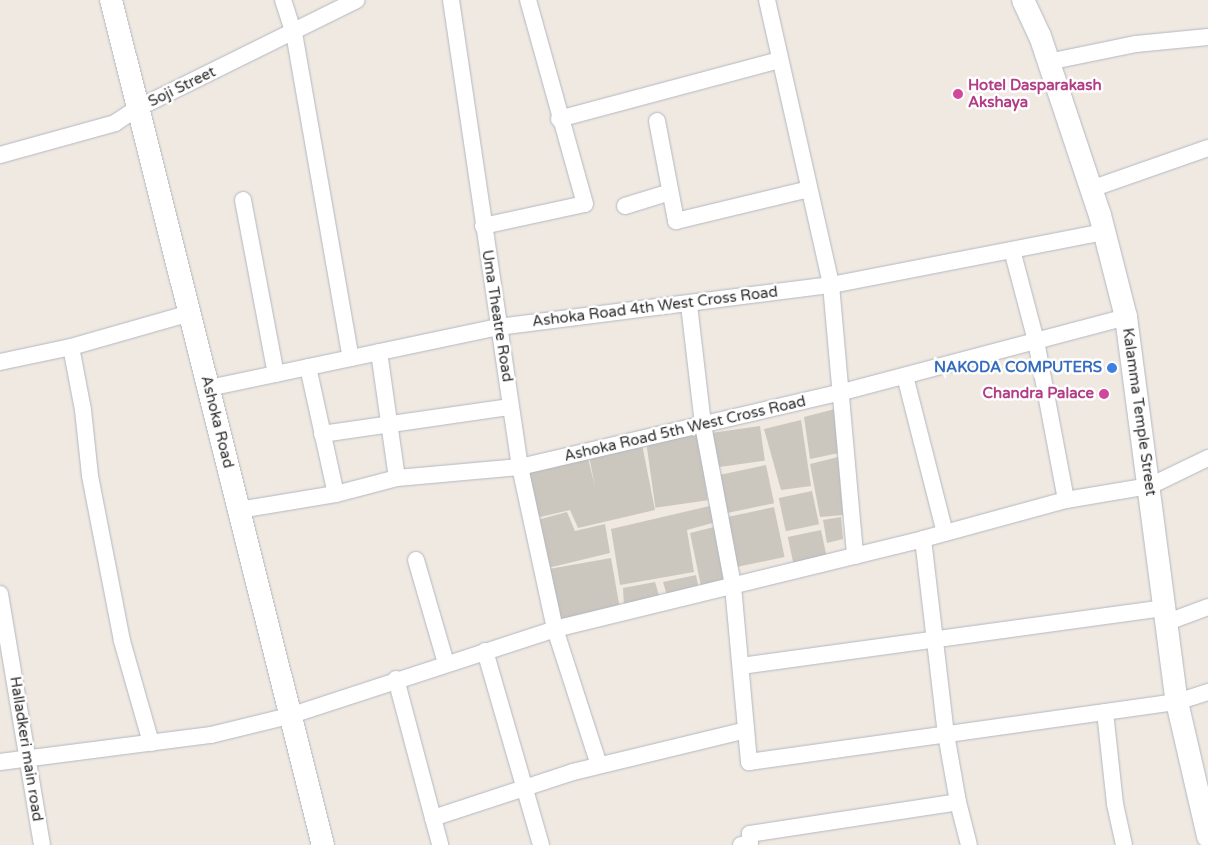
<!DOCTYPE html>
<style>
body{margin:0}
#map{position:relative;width:1208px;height:845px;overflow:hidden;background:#efe9e1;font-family:"Varela Round",sans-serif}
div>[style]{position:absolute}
.building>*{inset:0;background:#cbc7bf;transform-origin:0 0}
.roads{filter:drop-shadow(0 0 1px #b4b7c1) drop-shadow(0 0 1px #b4b7c1)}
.street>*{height:16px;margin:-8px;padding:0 8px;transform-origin:8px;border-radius:8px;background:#fff}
.secondary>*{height:22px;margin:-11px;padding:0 11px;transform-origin:11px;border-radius:11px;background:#fff}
.dots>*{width:14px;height:14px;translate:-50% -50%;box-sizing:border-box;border:2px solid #fff;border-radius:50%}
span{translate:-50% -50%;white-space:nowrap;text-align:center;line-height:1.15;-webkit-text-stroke:5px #fff;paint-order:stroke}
.hotel-label{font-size:15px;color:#b23c85;font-weight:700}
.left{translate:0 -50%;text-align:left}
.right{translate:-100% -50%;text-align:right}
.street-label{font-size:15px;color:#2e2e2e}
.shop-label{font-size:15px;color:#366cbe;font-weight:700}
</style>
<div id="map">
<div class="building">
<div style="clip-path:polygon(835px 409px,839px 453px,810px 459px,804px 417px)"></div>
<div style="clip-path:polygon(801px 420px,811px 486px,781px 490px,764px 429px)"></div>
<div style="left:760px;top:426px;width:35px;height:53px;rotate:82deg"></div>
<div style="left:698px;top:430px;width:71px;height:53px;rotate:82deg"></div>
<div style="clip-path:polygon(642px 444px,655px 510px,578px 528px,570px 510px,536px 518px,525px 470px,587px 454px,595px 487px,589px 456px)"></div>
<div style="clip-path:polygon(838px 457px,843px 515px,820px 517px,810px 464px)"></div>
<div style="left:766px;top:465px;width:39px;height:49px;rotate:78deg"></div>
<div style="left:812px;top:491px;width:34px;height:34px;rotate:78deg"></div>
<div style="clip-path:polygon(714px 505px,716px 522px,687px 530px,694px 572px,620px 585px,611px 529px)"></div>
<div style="left:774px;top:507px;width:51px;height:50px;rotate:78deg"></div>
<div style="clip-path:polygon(567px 512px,575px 531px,605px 524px,610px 553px,548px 568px,537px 520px)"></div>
<div style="clip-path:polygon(841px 517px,843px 539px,827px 543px,823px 520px)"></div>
<div style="clip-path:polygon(718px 526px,727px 584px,702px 591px,690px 533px)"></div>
<div style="left:821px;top:530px;width:34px;height:34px;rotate:78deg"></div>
<div style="left:611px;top:558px;width:51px;height:66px;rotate:80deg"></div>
<div style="clip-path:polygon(696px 575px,699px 590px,668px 599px,663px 582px)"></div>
<div style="clip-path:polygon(655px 582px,660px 599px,624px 607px,623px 588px)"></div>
</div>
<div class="roads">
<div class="street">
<div style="left:283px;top:0;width:35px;rotate:72deg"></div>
<div style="left:294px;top:33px;width:330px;rotate:80.1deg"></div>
<div style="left:451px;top:0;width:472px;rotate:81.6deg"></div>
<div style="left:520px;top:467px;width:166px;rotate:77.8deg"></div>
<div style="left:555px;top:629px;width:143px;rotate:72.1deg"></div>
<div style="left:767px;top:0;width:292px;rotate:77.3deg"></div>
<div style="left:831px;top:285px;width:272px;rotate:84.9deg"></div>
<div style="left:1048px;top:62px;width:90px;rotate:-11.6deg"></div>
<div style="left:1136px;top:44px;width:72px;rotate:-5.6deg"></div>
<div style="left:559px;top:119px;width:228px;rotate:-15deg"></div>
<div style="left:657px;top:121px;width:102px;rotate:79.2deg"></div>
<div style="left:676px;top:221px;width:137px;rotate:-13.5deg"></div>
<div style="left:0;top:155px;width:119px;rotate:-15.5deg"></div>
<div style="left:115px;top:123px;width:25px;rotate:-34deg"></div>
<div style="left:136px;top:109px;width:246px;rotate:-26.3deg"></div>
<div style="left:1091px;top:189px;width:124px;rotate:-19.3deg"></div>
<div style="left:243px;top:200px;width:177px;rotate:79.3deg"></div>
<div style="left:625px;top:206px;width:47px;rotate:-17.3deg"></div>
<div style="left:483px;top:226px;width:104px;rotate:-12.2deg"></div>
<div style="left:585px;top:204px;width:212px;rotate:-105.6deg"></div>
<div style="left:1012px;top:250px;width:94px;rotate:75.2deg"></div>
<div style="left:1036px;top:341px;width:162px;rotate:79.3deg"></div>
<div style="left:689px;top:305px;width:121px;rotate:83.3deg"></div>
<div style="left:703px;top:425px;width:164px;rotate:79.4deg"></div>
<div style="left:733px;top:586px;width:177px;rotate:84.8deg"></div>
<div style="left:749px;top:762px;width:432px;rotate:-8deg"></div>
<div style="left:1177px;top:702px;width:33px;rotate:-18deg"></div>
<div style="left:71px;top:347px;width:64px;rotate:79.2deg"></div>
<div style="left:83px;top:410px;width:66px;rotate:83.9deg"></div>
<div style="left:90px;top:476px;width:168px;rotate:79deg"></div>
<div style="left:122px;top:641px;width:106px;rotate:74.1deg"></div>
<div style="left:379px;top:352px;width:127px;rotate:81.9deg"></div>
<div style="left:0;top:362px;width:73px;rotate:-11.9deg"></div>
<div style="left:71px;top:347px;width:124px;rotate:-15.9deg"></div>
<div style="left:308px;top:367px;width:130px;rotate:77.6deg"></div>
<div style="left:905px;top:376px;width:162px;rotate:75.7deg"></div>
<div style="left:209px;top:388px;width:295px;rotate:-11.9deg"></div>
<div style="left:498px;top:327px;width:336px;rotate:-7.2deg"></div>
<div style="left:831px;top:285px;width:277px;rotate:-11deg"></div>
<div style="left:322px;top:434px;width:190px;rotate:-8.2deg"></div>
<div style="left:239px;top:510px;width:98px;rotate:-9.4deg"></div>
<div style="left:336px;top:494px;width:63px;rotate:-14.7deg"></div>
<div style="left:397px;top:478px;width:123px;rotate:-5.1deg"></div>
<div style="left:520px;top:467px;width:327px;rotate:-13.1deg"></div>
<div style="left:839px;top:393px;width:297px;rotate:-14.8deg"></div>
<div style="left:923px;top:539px;width:196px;rotate:83.3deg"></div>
<div style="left:946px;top:734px;width:69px;rotate:80deg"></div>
<div style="left:958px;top:802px;width:44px;rotate:75.7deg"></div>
<div style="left:416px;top:560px;width:107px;rotate:73.8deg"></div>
<div style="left:0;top:594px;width:254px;rotate:80.5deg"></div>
<div style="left:1165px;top:623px;width:46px;rotate:-20.4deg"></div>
<div style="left:485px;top:651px;width:202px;rotate:73.9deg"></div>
<div style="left:741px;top:666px;width:426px;rotate:-7.8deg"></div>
<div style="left:396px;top:679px;width:144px;rotate:75.1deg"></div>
<div style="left:433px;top:818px;width:147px;rotate:-18.2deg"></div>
<div style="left:573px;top:772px;width:178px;rotate:-13.6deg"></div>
<div style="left:1105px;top:712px;width:93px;rotate:83.8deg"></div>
<div style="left:1115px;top:804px;width:42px;rotate:77.6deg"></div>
<div style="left:0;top:762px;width:213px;rotate:-7.3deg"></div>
<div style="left:211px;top:735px;width:80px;rotate:-13.7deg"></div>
<div style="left:289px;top:716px;width:280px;rotate:-18.1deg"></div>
<div style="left:555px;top:629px;width:379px;rotate:-13.7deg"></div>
<div style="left:923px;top:539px;width:148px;rotate:-15.3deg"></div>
<div style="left:1066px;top:500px;width:85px;rotate:-9.5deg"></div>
<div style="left:1150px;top:486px;width:64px;rotate:-25.8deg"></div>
<div style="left:433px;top:818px;width:28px;rotate:75deg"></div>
<div style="left:741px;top:845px;width:9px;rotate:-13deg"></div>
<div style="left:750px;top:843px;width:9px;rotate:-90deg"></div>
<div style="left:750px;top:834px;width:210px;rotate:-8.7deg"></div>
</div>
<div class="secondary">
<div style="left:111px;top:0;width:871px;rotate:75.92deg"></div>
<div style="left:1023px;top:0;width:40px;rotate:65deg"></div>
<div style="left:1040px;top:36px;width:189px;rotate:71.5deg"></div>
<div style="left:1100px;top:215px;width:105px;rotate:75.7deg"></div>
<div style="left:1126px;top:317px;width:388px;rotate:82.5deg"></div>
<div style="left:1177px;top:702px;width:138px;rotate:77deg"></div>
</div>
</div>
<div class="dots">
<div style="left:958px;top:94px;background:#d1479c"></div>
<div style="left:1112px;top:368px;background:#3f7fe0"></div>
<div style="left:1104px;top:394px;background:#d1479c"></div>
</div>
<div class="hotel-label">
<span class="left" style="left:968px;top:94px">Hotel Dasparakash<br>Akshaya</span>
<span class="right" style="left:1094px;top:394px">Chandra Palace</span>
</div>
<div class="street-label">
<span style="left:182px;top:87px;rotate:-26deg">Soji Street</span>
<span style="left:655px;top:307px;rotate:-7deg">Ashoka Road 4th West Cross Road</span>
<span style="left:497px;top:316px;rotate:81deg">Uma Theatre Road</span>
<span style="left:1139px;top:412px;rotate:82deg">Kalamma Temple Street</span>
<span style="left:217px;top:422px;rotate:76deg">Ashoka Road</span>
<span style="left:685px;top:429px;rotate:-13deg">Ashoka Road 5th West Cross Road</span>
<span style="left:26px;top:749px;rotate:81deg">Halladkeri main road</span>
</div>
<div class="shop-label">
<span class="right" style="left:1102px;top:368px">NAKODA COMPUTERS</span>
</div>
</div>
